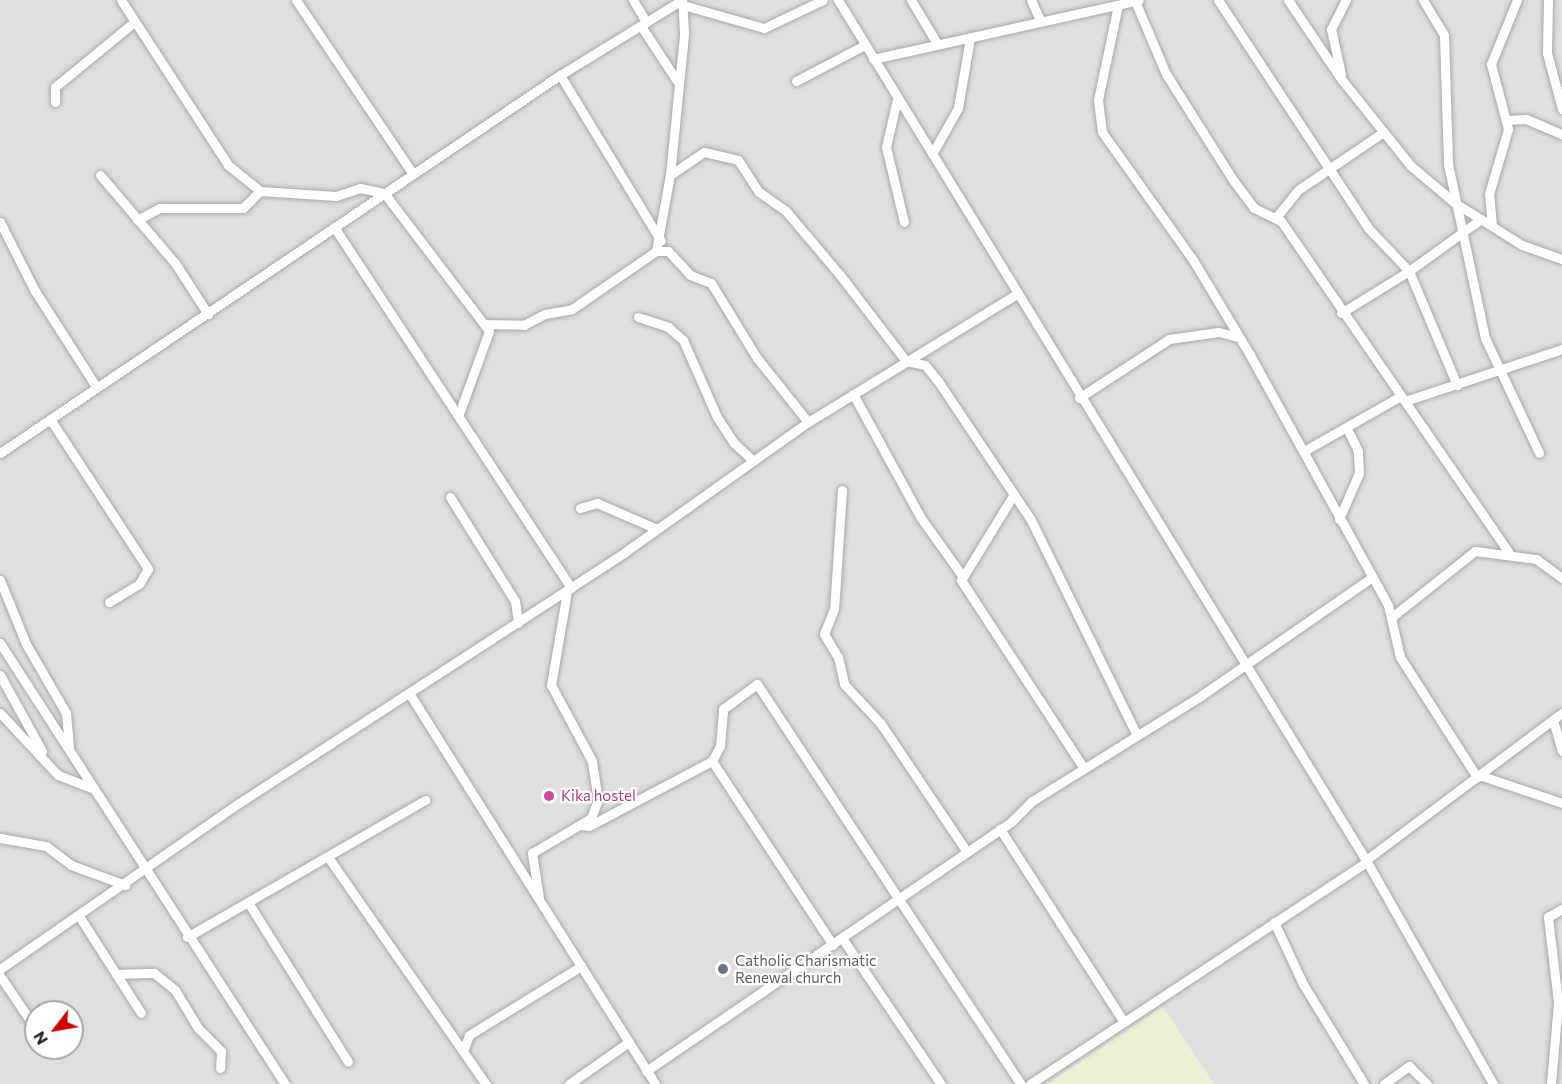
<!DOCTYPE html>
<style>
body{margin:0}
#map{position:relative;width:1562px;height:1084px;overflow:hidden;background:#f2efe9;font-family:Commissioner,sans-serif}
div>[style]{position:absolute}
.residential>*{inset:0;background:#e0dfdf}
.farmland>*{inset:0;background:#eef0d5}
.roads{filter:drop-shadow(0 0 2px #a9a9a9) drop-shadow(0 0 2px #a9a9a9)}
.street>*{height:9px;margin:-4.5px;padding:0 4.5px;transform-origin:4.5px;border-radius:4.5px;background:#fff}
.dots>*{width:16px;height:16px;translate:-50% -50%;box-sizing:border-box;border:3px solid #fff;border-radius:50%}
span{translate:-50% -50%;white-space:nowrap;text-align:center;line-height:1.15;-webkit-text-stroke:4.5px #fff;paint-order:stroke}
.hotel-label{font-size:15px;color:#b23c85}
.left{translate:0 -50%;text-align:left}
.worship-label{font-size:15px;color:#5b616d}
.north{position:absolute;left:24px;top:1000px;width:60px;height:60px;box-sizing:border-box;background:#fff;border:2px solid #a7a7a7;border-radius:50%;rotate:239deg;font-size:16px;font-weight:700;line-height:24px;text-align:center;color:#222}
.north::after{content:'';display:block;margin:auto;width:21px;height:27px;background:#d40000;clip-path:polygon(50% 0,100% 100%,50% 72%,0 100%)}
</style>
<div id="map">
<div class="residential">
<div style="clip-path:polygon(evenodd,0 0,1562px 0,1562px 1084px,0 1084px,0 0,36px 1012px,72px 1012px,72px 1048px,36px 1048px,36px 1012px)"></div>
</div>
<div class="farmland">
<div style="clip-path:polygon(1163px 1007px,1214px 1084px,1047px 1084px)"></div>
</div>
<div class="roads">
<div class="street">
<div style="left:121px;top:0;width:197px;rotate:57deg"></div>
<div style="left:228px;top:165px;width:41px;rotate:39.1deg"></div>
<div style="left:296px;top:0;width:210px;rotate:56.1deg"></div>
<div style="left:633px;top:0;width:26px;rotate:59deg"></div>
<div style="left:838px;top:0;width:1011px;rotate:58.46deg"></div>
<div style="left:1367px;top:862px;width:255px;rotate:60.4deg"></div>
<div style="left:911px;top:0;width:52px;rotate:59deg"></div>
<div style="left:1031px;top:0;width:24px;rotate:66deg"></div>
<div style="left:1218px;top:0;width:274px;rotate:56.6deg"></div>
<div style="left:1369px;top:229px;width:58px;rotate:46.4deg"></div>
<div style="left:1409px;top:271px;width:89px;rotate:-35.8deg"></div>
<div style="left:1288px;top:0;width:97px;rotate:56deg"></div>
<div style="left:1342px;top:80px;width:110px;rotate:51.3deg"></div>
<div style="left:1411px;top:166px;width:57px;rotate:40.1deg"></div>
<div style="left:1455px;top:203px;width:79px;rotate:32.1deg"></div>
<div style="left:1522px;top:245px;width:42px;rotate:19.3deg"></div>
<div style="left:1423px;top:0;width:41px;rotate:59deg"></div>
<div style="left:1444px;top:35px;width:129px;rotate:88.2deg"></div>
<div style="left:1448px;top:164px;width:178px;rotate:78deg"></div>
<div style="left:1485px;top:338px;width:127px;rotate:64.8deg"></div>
<div style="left:1548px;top:0;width:53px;rotate:91.1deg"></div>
<div style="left:1547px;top:53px;width:58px;rotate:75deg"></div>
<div style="left:1135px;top:1px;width:79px;rotate:67deg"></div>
<div style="left:1166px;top:74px;width:125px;rotate:57.7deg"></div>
<div style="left:1233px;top:180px;width:35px;rotate:53deg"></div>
<div style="left:1254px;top:208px;width:30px;rotate:26deg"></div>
<div style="left:1281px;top:221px;width:401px;rotate:55.5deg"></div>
<div style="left:683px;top:5px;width:84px;rotate:15.9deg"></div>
<div style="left:764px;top:28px;width:65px;rotate:-25.4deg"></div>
<div style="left:1118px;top:5px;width:97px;rotate:101.9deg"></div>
<div style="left:1098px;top:100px;width:32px;rotate:83deg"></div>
<div style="left:1102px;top:132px;width:157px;rotate:54.6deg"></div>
<div style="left:1193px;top:260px;width:111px;rotate:59deg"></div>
<div style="left:1250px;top:355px;width:286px;rotate:61.1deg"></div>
<div style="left:1388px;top:605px;width:53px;rotate:77deg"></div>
<div style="left:1400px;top:657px;width:143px;rotate:57.3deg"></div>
<div style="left:641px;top:26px;width:66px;rotate:56.8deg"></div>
<div style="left:873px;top:59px;width:272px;rotate:-12.5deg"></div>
<div style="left:1341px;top:74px;width:46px;rotate:-102.5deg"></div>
<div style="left:1331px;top:29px;width:33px;rotate:-63deg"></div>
<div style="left:560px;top:75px;width:194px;rotate:58.7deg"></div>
<div style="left:796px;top:81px;width:78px;rotate:-27.6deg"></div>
<div style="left:897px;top:99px;width:49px;rotate:102.9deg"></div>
<div style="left:886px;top:147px;width:77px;rotate:76.5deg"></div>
<div style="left:55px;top:102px;width:15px;rotate:-90deg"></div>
<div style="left:55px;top:87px;width:102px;rotate:-39.4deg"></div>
<div style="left:1507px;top:120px;width:19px;rotate:-3deg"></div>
<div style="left:1526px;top:119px;width:39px;rotate:23deg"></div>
<div style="left:932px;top:154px;width:53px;rotate:-60.5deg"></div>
<div style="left:958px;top:108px;width:71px;rotate:-80.3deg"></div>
<div style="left:100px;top:175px;width:116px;rotate:49.6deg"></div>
<div style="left:175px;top:263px;width:61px;rotate:57.1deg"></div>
<div style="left:670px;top:175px;width:41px;rotate:-34.1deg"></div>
<div style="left:704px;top:152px;width:35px;rotate:13deg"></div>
<div style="left:738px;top:160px;width:38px;rotate:57deg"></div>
<div style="left:759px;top:192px;width:32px;rotate:35deg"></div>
<div style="left:785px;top:210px;width:85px;rotate:49.8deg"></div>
<div style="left:840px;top:275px;width:108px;rotate:52.5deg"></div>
<div style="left:906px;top:361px;width:19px;rotate:12deg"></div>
<div style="left:925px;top:365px;width:21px;rotate:51deg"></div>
<div style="left:938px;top:381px;width:167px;rotate:56.2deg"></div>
<div style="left:1031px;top:520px;width:237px;rotate:63.8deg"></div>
<div style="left:1277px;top:216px;width:33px;rotate:-51deg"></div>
<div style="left:1298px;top:190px;width:102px;rotate:-34.2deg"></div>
<div style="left:137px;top:220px;width:26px;rotate:-28deg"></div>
<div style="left:160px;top:208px;width:83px"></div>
<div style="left:243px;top:208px;width:24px;rotate:-45deg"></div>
<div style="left:260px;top:191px;width:76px;rotate:3.8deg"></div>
<div style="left:336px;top:196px;width:25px;rotate:-18deg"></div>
<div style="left:360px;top:188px;width:25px;rotate:12deg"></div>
<div style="left:384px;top:193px;width:173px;rotate:52.7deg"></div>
<div style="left:489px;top:331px;width:88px;rotate:109.9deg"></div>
<div style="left:0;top:222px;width:77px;rotate:63.1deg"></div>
<div style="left:35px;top:291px;width:112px;rotate:57.4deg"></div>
<div style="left:1492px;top:226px;width:32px;rotate:-95deg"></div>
<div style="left:1489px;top:194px;width:68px;rotate:-73.7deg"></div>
<div style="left:1508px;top:129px;width:67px;rotate:-104.7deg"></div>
<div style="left:1491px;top:64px;width:69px;rotate:-67.9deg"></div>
<div style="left:334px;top:227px;width:432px;rotate:56.7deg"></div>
<div style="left:656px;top:251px;width:12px"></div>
<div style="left:668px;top:251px;width:33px;rotate:47deg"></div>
<div style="left:690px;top:275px;width:22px;rotate:21deg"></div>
<div style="left:711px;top:283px;width:88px;rotate:58.5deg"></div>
<div style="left:757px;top:358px;width:82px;rotate:51.4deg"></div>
<div style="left:1341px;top:313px;width:80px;rotate:-31.7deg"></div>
<div style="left:1409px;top:271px;width:124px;rotate:67.2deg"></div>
<div style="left:638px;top:317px;width:32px;rotate:18deg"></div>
<div style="left:668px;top:327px;width:20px;rotate:41deg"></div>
<div style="left:683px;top:340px;width:84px;rotate:66.2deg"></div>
<div style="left:717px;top:417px;width:31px;rotate:57deg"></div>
<div style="left:734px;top:443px;width:25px;rotate:43deg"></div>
<div style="left:485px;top:324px;width:39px;rotate:1deg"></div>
<div style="left:524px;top:325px;width:24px;rotate:-28deg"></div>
<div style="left:545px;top:314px;width:27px;rotate:-10deg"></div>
<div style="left:572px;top:309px;width:102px;rotate:-34.6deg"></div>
<div style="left:656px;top:251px;width:77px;rotate:-79.6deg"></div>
<div style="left:670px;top:175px;width:142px;rotate:-84.3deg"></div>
<div style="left:684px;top:34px;width:34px;rotate:-93deg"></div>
<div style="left:853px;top:394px;width:141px;rotate:61.3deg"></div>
<div style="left:921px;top:518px;width:69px;rotate:54.5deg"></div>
<div style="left:1079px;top:398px;width:108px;rotate:-33.2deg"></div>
<div style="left:1169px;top:339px;width:50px;rotate:-8deg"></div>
<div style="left:1219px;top:332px;width:20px;rotate:15deg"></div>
<div style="left:1408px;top:400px;width:162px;rotate:-18.3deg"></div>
<div style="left:50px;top:419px;width:179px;rotate:56.8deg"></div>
<div style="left:148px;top:569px;width:17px;rotate:121deg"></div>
<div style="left:139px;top:584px;width:35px;rotate:149deg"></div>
<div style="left:1304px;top:451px;width:109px;rotate:-29.6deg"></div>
<div style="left:0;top:453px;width:676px;rotate:-34.02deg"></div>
<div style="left:560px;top:75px;width:143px;rotate:-31.6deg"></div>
<div style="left:842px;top:490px;width:119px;rotate:93.8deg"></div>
<div style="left:834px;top:609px;width:27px;rotate:112deg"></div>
<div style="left:824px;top:634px;width:27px;rotate:59deg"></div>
<div style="left:838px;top:657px;width:28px;rotate:77deg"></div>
<div style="left:844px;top:684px;width:54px;rotate:47.2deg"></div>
<div style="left:881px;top:724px;width:154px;rotate:56.1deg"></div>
<div style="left:1014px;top:494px;width:101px;rotate:121.6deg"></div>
<div style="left:961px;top:580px;width:223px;rotate:56.9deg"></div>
<div style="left:450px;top:497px;width:123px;rotate:58deg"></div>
<div style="left:515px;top:601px;width:22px;rotate:82deg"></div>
<div style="left:580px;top:508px;width:18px;rotate:-16deg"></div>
<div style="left:597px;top:503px;width:65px;rotate:23.4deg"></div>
<div style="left:1339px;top:519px;width:50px;rotate:-66.5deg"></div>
<div style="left:1359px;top:473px;width:22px;rotate:-93deg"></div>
<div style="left:1358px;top:451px;width:25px;rotate:-116deg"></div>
<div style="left:0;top:580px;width:69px;rotate:67.9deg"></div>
<div style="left:26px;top:644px;width:80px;rotate:59.9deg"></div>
<div style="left:66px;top:713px;width:34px;rotate:85deg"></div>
<div style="left:1392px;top:617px;width:106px;rotate:-38.5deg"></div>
<div style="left:1475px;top:551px;width:62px;rotate:7.5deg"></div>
<div style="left:1536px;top:559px;width:32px;rotate:36deg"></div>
<div style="left:0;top:643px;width:525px;rotate:57.13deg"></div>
<div style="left:0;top:675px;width:87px;rotate:61.1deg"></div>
<div style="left:409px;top:693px;width:462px;rotate:57.8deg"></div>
<div style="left:0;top:713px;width:85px;rotate:46.9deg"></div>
<div style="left:58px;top:775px;width:39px;rotate:21deg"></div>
<div style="left:1553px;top:720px;width:32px;rotate:74deg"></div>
<div style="left:712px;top:761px;width:17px;rotate:-62deg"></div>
<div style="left:720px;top:746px;width:37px;rotate:-85deg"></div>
<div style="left:723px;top:709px;width:42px;rotate:-36.3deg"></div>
<div style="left:757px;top:684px;width:479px;rotate:56.6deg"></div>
<div style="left:1479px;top:775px;width:88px;rotate:18.6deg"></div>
<div style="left:581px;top:825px;width:8px;rotate:7deg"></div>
<div style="left:589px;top:826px;width:139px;rotate:-27.9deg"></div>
<div style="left:712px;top:761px;width:220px;rotate:56.7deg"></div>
<div style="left:1000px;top:829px;width:229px;rotate:57.3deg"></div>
<div style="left:0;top:838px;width:47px;rotate:9.9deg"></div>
<div style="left:46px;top:846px;width:31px;rotate:37deg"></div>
<div style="left:71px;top:865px;width:58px;rotate:20.3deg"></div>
<div style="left:328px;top:857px;width:277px;rotate:55.2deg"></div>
<div style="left:1366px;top:860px;width:245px;rotate:-36.9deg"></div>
<div style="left:539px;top:898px;width:46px;rotate:-98.8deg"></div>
<div style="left:532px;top:853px;width:69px;rotate:-30.7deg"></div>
<div style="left:591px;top:818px;width:19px;rotate:-69deg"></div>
<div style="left:598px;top:800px;width:39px;rotate:-99deg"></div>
<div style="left:592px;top:761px;width:86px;rotate:-118.3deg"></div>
<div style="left:551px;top:685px;width:95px;rotate:-80.3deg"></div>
<div style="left:249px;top:904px;width:186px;rotate:57.9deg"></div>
<div style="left:79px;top:916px;width:115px;rotate:57.4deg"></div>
<div style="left:1274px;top:922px;width:68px;rotate:64.9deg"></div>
<div style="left:1303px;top:984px;width:117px;rotate:58.6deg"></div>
<div style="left:187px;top:937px;width:275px;rotate:-29.9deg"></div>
<div style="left:842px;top:938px;width:176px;rotate:55.9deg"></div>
<div style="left:0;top:969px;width:291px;rotate:-34.8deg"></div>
<div style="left:239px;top:803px;width:460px;rotate:-33deg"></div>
<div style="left:625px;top:552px;width:224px;rotate:-35.4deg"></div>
<div style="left:808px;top:422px;width:243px;rotate:-31.5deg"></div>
<div style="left:116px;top:974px;width:38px;rotate:-2deg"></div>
<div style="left:154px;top:973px;width:27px;rotate:39deg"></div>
<div style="left:175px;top:990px;width:44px;rotate:58.8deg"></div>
<div style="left:198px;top:1028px;width:33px;rotate:45deg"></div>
<div style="left:221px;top:1051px;width:17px;rotate:93deg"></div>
<div style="left:0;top:976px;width:60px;rotate:55.8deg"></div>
<div style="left:463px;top:1051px;width:17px;rotate:-69deg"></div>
<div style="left:469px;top:1035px;width:132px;rotate:-31.6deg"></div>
<div style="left:646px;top:1071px;width:442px;rotate:-34.3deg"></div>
<div style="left:1011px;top:822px;width:30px;rotate:-45deg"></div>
<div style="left:1032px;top:801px;width:200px;rotate:-31.9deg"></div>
<div style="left:1202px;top:695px;width:206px;rotate:-34.7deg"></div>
<div style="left:569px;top:1084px;width:70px;rotate:-35.1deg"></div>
<div style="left:1030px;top:1084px;width:404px;rotate:-33.4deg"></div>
<div style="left:1384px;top:1084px;width:31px;rotate:-36deg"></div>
<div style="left:1409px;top:1066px;width:25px;rotate:45deg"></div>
<div style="left:1551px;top:1084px;width:82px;rotate:-85.1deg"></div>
<div style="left:1558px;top:1002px;width:86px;rotate:-96.7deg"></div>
<div style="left:1548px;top:917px;width:16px;rotate:-30deg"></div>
</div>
</div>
<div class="dots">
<div style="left:549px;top:796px;background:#d1479c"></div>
<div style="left:723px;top:969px;background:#6b7280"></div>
</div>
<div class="hotel-label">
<span class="left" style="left:561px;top:796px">Kika hostel</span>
</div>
<div class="worship-label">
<span class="left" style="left:735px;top:969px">Catholic Charismatic<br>Renewal church</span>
</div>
<div class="north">N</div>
</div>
